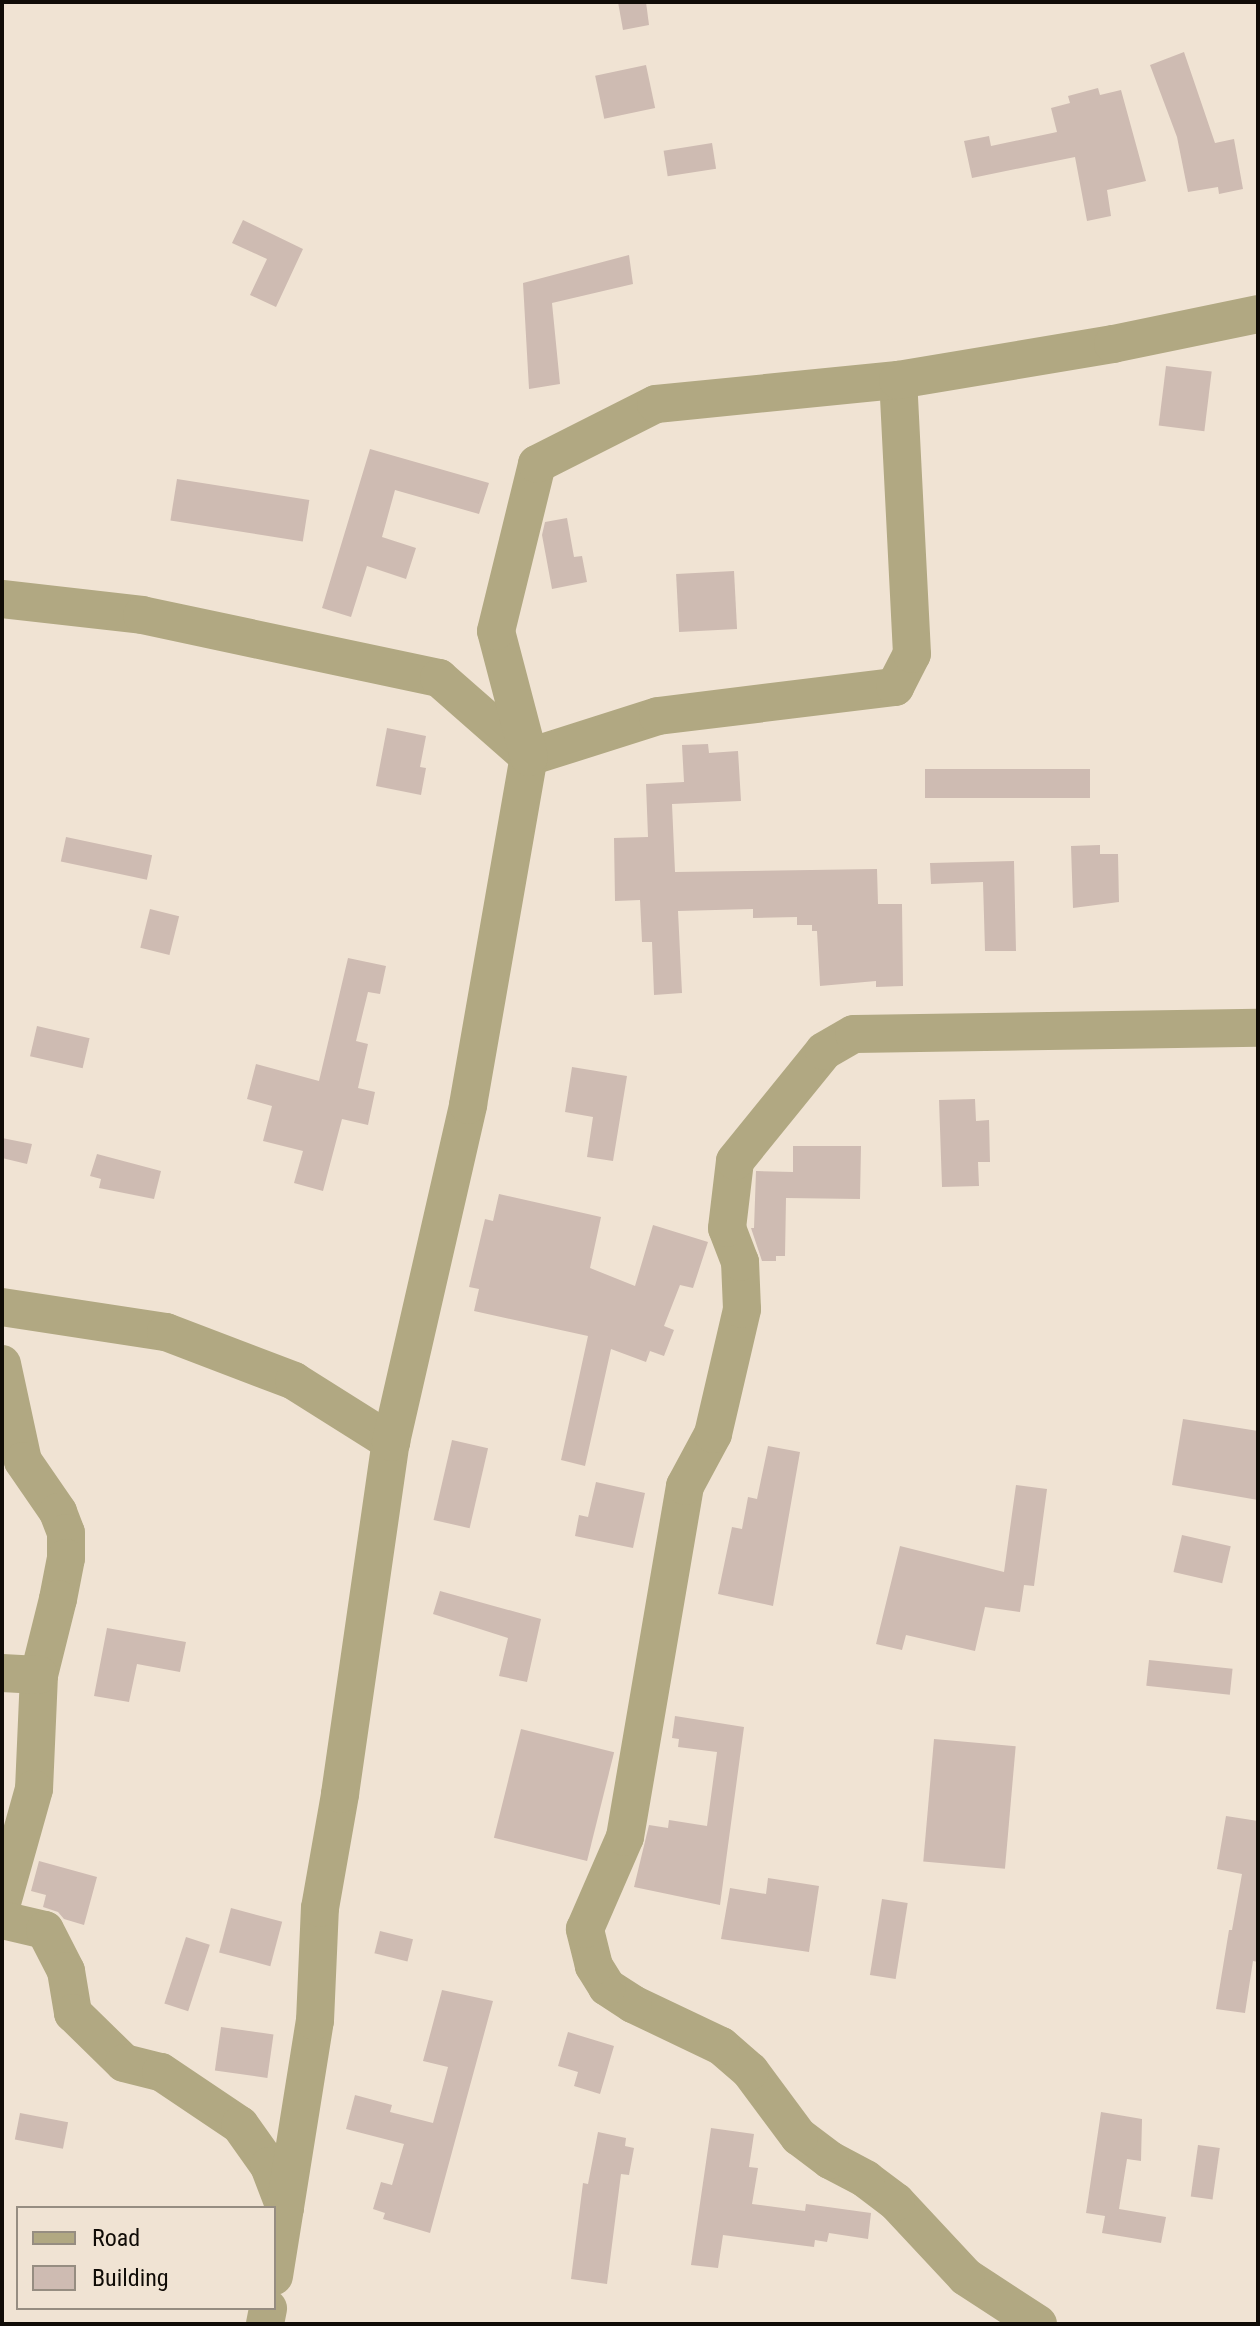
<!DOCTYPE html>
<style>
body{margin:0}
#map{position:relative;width:1260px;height:2326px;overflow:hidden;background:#f0e3d3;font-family:"Roboto Condensed",sans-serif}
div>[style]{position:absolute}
.building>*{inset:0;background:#cebbb2;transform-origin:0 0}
.minor>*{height:38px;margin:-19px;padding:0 19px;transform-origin:19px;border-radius:19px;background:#b1a882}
span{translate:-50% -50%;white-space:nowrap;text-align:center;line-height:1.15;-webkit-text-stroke:8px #f0e3d3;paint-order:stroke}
.frame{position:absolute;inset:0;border:4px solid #100c07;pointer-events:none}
.legend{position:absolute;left:16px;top:2206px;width:260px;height:104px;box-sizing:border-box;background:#f0e3d3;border:2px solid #968d81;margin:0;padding:10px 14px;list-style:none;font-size:24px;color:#100c07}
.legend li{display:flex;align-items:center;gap:16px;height:40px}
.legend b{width:40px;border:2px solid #968d81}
</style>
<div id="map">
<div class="building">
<div style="clip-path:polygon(618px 2px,646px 2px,649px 25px,623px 30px)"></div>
<div style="clip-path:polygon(1184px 52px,1215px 143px,1234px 139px,1243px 189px,1219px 194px,1218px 187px,1188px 192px,1177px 137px,1150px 65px)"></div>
<div style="left:646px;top:65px;width:44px;height:52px;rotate:78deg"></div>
<div style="clip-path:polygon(1098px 88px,1100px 95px,1121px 90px,1146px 181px,1107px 190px,1111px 216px,1087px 221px,1075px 157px,972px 178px,964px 141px,989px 136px,991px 146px,1057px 132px,1051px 108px,1070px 103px,1068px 96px)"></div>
<div style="left:712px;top:143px;width:26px;height:49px;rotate:81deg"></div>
<div style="clip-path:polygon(243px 220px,303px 249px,276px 307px,250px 295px,267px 259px,232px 243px)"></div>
<div style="clip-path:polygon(629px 255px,633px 284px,552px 303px,560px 384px,529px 389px,523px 283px)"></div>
<div style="left:1166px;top:366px;width:46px;height:60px;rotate:7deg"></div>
<div style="clip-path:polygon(370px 449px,489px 483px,479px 514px,395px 490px,382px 537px,416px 548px,406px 579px,367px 566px,351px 617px,322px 608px)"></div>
<div style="left:177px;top:479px;width:134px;height:42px;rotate:9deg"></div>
<div style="clip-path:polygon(567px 518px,574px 557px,582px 556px,587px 582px,552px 589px,542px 535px,545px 522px)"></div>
<div style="left:734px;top:571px;width:58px;height:58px;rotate:87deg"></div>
<div style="clip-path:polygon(387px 728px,426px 736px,420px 767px,426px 768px,421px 795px,376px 786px)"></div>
<div style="clip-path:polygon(708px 744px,709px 753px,738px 751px,741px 801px,672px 804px,675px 872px,877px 869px,878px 904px,902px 904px,903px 986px,876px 987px,876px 981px,820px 986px,817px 931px,812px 931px,812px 925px,797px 925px,797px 917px,753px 918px,753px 909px,678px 911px,682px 993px,654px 995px,652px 942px,642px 942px,640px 900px,615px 901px,614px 838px,648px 837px,646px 784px,684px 782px,682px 745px)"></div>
<div style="left:1090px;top:769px;width:29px;height:165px;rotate:90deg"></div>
<div style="left:66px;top:837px;width:88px;height:25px;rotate:12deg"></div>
<div style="clip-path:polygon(1100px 845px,1100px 854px,1118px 854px,1119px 902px,1073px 908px,1071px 846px)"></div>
<div style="clip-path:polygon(1014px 861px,1016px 951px,985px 951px,983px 882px,931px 884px,930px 863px)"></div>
<div style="left:150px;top:909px;width:30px;height:40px;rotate:14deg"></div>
<div style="clip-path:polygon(348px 958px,386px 966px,380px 994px,368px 992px,356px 1041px,368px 1044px,358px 1088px,375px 1092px,368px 1125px,342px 1119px,323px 1191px,294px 1183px,303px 1151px,263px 1141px,272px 1106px,247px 1099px,256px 1064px,319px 1081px)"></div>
<div style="left:37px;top:1026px;width:54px;height:31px;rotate:13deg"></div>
<div style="clip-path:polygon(572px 1067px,627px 1076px,613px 1161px,587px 1157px,593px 1117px,565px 1112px)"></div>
<div style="clip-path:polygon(975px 1099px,976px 1121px,989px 1120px,990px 1162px,978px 1162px,979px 1186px,942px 1187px,939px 1100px)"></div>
<div style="clip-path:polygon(2px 1138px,32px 1144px,27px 1164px,2px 1158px)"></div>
<div style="clip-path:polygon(793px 1146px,861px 1146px,860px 1199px,786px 1198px,785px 1256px,776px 1256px,776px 1261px,762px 1261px,751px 1228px,754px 1228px,756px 1171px,793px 1172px)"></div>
<div style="clip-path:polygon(97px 1154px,161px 1171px,154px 1199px,99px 1188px,101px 1179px,90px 1176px)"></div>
<div style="clip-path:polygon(499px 1194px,601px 1217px,590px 1268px,635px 1286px,653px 1225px,708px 1242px,693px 1288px,680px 1285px,664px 1326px,674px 1330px,664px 1356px,650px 1351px,646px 1362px,611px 1349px,585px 1466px,561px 1460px,588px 1336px,474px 1311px,479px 1289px,469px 1287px,485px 1219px,493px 1221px)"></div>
<div style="clip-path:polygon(1183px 1419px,1258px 1431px,1258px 1500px,1172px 1485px)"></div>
<div style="left:452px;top:1440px;width:37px;height:82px;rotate:13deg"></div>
<div style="clip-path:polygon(768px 1446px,800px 1452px,773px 1606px,718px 1594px,732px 1527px,742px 1529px,748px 1497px,757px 1499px)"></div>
<div style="clip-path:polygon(596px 1482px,645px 1493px,633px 1548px,575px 1536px,579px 1515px,588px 1517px)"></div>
<div style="clip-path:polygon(1016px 1485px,1047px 1489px,1034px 1586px,1024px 1585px,1020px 1612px,985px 1607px,975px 1651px,906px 1635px,902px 1650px,876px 1644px,900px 1546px,1004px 1572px)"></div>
<div style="left:1182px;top:1535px;width:50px;height:38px;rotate:13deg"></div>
<div style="clip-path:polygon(440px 1591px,541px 1619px,527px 1682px,499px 1676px,508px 1638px,433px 1614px)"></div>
<div style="clip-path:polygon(107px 1628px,186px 1642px,180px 1672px,137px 1664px,129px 1702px,94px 1696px)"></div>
<div style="left:1149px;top:1660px;width:84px;height:26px;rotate:6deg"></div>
<div style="clip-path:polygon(675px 1716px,744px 1727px,720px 1905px,634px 1887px,649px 1825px,668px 1828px,669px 1820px,707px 1826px,717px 1752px,678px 1747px,679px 1739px,672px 1738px)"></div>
<div style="left:521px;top:1729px;width:96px;height:112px;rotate:14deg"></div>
<div style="left:934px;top:1739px;width:82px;height:123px;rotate:5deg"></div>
<div style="clip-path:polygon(1226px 1816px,1258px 1821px,1258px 1962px,1253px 1961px,1245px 2013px,1216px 2009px,1229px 1930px,1232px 1930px,1242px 1874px,1217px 1869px)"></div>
<div style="clip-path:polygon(39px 1861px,97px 1877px,84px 1925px,64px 1919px,58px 1912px,43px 1907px,46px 1895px,31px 1891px)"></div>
<div style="clip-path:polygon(768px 1878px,819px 1886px,809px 1952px,721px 1939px,730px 1888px,766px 1894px)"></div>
<div style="left:882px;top:1899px;width:26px;height:77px;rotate:9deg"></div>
<div style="left:231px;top:1908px;width:53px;height:46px;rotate:15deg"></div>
<div style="left:380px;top:1931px;width:34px;height:23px;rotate:14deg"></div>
<div style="left:186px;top:1937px;width:25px;height:70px;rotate:18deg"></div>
<div style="clip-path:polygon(442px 1990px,493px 2001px,430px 2233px,383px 2219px,385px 2213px,373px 2209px,381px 2182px,392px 2185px,404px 2144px,346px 2129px,355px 2095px,392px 2105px,390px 2112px,433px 2123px,448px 2067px,423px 2061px)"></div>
<div style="left:221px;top:2027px;width:53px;height:44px;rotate:8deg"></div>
<div style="clip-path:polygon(568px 2032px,614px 2046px,600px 2094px,574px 2086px,578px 2072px,558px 2066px)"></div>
<div style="clip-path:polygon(1101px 2112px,1142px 2119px,1141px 2161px,1127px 2159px,1119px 2209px,1166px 2217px,1161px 2243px,1102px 2233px,1105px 2216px,1086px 2213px)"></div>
<div style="left:20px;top:2113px;width:49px;height:27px;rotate:11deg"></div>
<div style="clip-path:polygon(711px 2128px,754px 2134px,749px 2167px,758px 2168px,752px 2204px,805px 2211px,806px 2204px,871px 2213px,868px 2239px,829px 2233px,827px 2242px,815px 2240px,814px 2247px,723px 2235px,718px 2268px,691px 2265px)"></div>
<div style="clip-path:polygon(598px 2132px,626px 2138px,625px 2146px,634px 2148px,629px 2175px,621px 2174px,607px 2284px,571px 2279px,583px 2183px,588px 2184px)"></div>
<div style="left:1198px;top:2145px;width:22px;height:52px;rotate:8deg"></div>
</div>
<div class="minor">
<div style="left:2px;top:599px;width:141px;rotate:6.5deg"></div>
<div style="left:142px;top:615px;width:304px;rotate:12deg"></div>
<div style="left:439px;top:678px;width:120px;rotate:41.3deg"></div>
<div style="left:529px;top:757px;width:135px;rotate:-17.6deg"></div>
<div style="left:658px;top:716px;width:239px;rotate:-7deg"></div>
<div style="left:895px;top:687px;width:37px;rotate:-63deg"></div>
<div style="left:912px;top:654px;width:274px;rotate:-92.9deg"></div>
<div style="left:2px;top:1307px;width:166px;rotate:8.7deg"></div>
<div style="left:166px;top:1332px;width:137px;rotate:20.9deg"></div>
<div style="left:294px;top:1381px;width:115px;rotate:32.2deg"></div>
<div style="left:2px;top:1364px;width:99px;rotate:77.8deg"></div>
<div style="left:23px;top:1461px;width:62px;rotate:55.5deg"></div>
<div style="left:58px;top:1512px;width:22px;rotate:69deg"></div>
<div style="left:66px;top:1533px;width:25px;rotate:90deg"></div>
<div style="left:66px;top:1558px;width:42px;rotate:101deg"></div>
<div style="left:58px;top:1599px;width:78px;rotate:104deg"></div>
<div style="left:39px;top:1675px;width:114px;rotate:92.5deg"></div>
<div style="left:34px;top:1789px;width:118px;rotate:105.7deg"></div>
<div style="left:2px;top:1673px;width:37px;rotate:3deg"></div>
<div style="left:2px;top:1920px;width:44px;rotate:13.1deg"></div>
<div style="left:45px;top:1930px;width:46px;rotate:62.9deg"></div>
<div style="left:66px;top:1971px;width:43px;rotate:80.5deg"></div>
<div style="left:73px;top:2013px;width:71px;rotate:44.4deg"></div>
<div style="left:124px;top:2063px;width:38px;rotate:14deg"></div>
<div style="left:161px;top:2072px;width:95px;rotate:33.9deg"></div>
<div style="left:240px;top:2125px;width:50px;rotate:54.7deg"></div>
<div style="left:269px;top:2166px;width:45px;rotate:69.1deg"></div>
<div style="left:274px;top:2276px;width:258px;rotate:-80.9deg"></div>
<div style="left:315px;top:2021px;width:113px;rotate:-87.5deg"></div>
<div style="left:320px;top:1908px;width:116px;rotate:-80deg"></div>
<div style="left:340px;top:1794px;width:356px;rotate:-81.8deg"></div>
<div style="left:391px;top:1442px;width:346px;rotate:-77.1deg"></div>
<div style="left:468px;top:1105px;width:353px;rotate:-80.1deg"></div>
<div style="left:529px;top:757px;width:130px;rotate:-104.7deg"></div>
<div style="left:496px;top:631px;width:172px;rotate:-76.2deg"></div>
<div style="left:537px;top:464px;width:133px;rotate:-26.8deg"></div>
<div style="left:656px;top:404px;width:243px;rotate:-5.7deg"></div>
<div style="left:898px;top:380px;width:218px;rotate:-9.5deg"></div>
<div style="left:1113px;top:344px;width:148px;rotate:-11.7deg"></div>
<div style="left:265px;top:2324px;width:16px;rotate:-79deg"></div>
<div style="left:1038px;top:2324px;width:86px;rotate:-146.9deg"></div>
<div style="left:966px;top:2277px;width:103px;rotate:-133deg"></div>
<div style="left:896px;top:2202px;width:38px;rotate:-143deg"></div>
<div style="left:866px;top:2179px;width:41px;rotate:-152.2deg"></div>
<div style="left:830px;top:2160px;width:39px;rotate:-143deg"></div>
<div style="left:799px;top:2137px;width:82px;rotate:-126.6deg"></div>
<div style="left:750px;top:2071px;width:38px;rotate:-139deg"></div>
<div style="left:721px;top:2046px;width:98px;rotate:-154.5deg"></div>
<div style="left:633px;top:2004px;width:31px;rotate:-147deg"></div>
<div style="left:607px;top:1987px;width:25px;rotate:-122deg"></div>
<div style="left:594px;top:1966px;width:38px;rotate:-104deg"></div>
<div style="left:585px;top:1929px;width:100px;rotate:-66.5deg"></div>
<div style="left:625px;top:1837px;width:356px;rotate:-80.3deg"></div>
<div style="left:685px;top:1486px;width:59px;rotate:-61.7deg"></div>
<div style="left:713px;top:1434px;width:128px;rotate:-76.9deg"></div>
<div style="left:742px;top:1309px;width:47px;rotate:-92.4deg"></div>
<div style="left:740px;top:1262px;width:36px;rotate:-111deg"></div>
<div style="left:727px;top:1228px;width:67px;rotate:-83.2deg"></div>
<div style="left:735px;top:1161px;width:141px;rotate:-51deg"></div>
<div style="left:824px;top:1051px;width:34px;rotate:-30deg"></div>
<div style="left:854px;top:1034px;width:404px;rotate:-0.9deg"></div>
</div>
<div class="frame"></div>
<ul class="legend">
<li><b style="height:10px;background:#b1a882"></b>Road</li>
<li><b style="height:22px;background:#cebbb2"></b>Building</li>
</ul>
</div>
